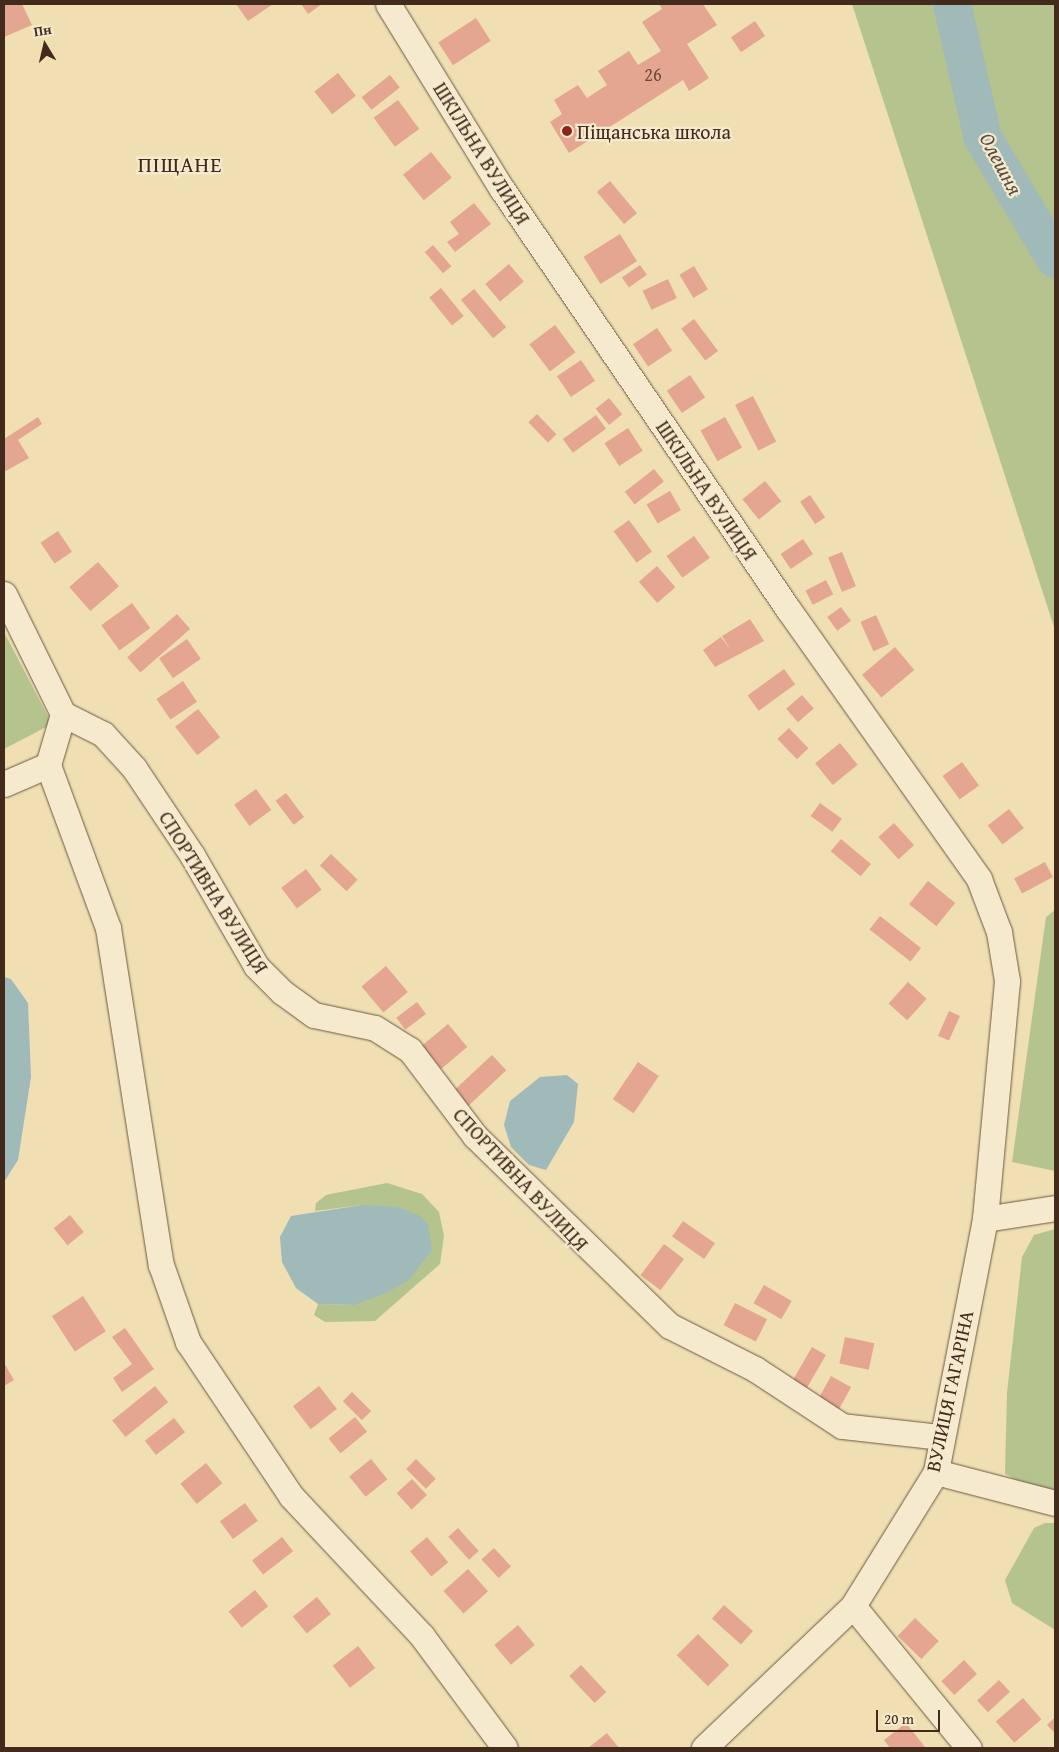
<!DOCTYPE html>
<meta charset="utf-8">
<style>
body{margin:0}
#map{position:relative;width:1059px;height:1752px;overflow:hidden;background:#efdfb2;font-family:"Gentium Book Plus",serif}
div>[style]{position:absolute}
.green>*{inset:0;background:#b5c38f}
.water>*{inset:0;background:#a0b9b9}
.river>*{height:38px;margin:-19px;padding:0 19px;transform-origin:19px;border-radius:19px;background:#a0b9b9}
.building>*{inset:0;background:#e4a690;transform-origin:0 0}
.roads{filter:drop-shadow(0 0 1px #6d5842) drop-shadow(0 0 1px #6d5842)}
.minor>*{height:25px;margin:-12.5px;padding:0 12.5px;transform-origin:12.5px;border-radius:12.5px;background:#f5eacd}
.dots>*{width:14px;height:14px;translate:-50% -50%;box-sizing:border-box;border:2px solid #f5eacd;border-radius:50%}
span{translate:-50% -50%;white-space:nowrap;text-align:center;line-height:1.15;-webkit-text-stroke:4.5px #f5eacd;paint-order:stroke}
.number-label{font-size:18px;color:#6a4a39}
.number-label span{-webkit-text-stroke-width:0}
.poi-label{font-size:20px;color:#422b1c}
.left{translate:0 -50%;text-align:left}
.street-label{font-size:20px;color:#422b1c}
.water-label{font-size:21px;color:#5a4e43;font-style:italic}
.quarter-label{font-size:22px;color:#422b1c;letter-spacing:1px}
.frame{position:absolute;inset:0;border:5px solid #422b1c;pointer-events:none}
.north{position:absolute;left:20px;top:20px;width:50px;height:50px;-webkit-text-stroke:4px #f5eacd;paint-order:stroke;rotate:351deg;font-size:14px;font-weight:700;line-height:20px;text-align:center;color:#422b1c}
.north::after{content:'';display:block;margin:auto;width:18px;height:22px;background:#422b1c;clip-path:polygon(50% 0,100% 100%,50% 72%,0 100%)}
.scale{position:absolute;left:876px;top:1710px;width:64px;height:22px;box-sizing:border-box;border:2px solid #422b1c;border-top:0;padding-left:6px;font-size:15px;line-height:18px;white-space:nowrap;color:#422b1c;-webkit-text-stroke:4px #f5eacd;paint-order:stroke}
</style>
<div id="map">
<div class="green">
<div style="clip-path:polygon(852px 4px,1055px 4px,1055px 630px)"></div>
<div style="clip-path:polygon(4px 632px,52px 724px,4px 749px)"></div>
<div style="clip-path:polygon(1055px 910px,1055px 1171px,1012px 1162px,1046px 917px)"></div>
<div style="clip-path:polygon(387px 1183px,422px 1194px,439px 1212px,444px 1236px,440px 1264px,375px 1321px,325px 1322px,314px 1315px,318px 1304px,354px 1305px,362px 1205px,315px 1211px,316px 1203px,326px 1195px)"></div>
<div style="clip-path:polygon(1055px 1229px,1055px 1491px,1031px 1487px,1005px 1474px,1007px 1393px,1022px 1257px,1034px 1235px)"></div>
<div style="clip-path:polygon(1045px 1523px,1055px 1523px,1055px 1630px,1012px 1603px,1005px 1580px,1034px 1528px)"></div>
</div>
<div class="water">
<div style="clip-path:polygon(4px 977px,11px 979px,28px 1003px,31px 1077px,18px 1160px,4px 1182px)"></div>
<div style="clip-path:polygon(567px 1075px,578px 1084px,574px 1122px,546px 1170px,529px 1165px,511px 1147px,504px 1125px,510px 1101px,540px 1077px)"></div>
<div style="clip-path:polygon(362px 1205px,397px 1207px,420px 1216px,428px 1224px,432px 1250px,409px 1280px,388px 1292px,354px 1305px,318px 1304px,296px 1288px,282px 1262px,280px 1237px,291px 1216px)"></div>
</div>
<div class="river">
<div style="left:952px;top:4px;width:138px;rotate:77deg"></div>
<div style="left:983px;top:138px;width:141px;rotate:59.2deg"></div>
</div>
<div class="building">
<div style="clip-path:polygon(4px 4px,22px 4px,32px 25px,4px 37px)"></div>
<div style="clip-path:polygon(236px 4px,273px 4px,248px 21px)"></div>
<div style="clip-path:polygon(301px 4px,322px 4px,308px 14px)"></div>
<div style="clip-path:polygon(659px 4px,703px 4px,717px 25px,687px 44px,709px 78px,689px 91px,683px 80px,569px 153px,550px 122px,562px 114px,554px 100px,578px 85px,587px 98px,607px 85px,598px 71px,629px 51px,638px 65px,661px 51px,642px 22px,662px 9px)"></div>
<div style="left:476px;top:18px;width:27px;height:45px;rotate:57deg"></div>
<div style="left:755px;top:21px;width:18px;height:29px;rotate:56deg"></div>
<div style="left:338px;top:73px;width:29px;height:30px;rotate:52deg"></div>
<div style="left:390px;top:75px;width:16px;height:36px;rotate:52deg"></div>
<div style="left:398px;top:100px;width:36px;height:30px;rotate:54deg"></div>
<div style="left:431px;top:152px;width:33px;height:36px;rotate:51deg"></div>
<div style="left:610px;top:181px;width:42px;height:17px;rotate:50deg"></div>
<div style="clip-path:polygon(474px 203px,491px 224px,455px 252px,447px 242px,459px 234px,450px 222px)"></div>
<div style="left:620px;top:234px;width:32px;height:43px;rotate:58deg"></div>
<div style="left:433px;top:245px;width:28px;height:11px;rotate:49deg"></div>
<div style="left:509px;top:264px;width:23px;height:31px;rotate:50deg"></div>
<div style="left:640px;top:265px;width:12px;height:22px;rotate:55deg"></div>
<div style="left:694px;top:266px;width:27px;height:17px;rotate:59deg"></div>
<div style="left:668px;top:279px;width:21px;height:28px;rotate:65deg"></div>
<div style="left:441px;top:288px;width:36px;height:15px;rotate:51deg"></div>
<div style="left:474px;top:289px;width:50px;height:17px;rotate:50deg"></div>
<div style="left:694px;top:319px;width:40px;height:16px;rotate:53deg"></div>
<div style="left:555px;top:325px;width:34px;height:32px;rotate:53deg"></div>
<div style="left:657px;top:328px;width:27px;height:29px;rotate:56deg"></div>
<div style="left:581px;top:360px;width:25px;height:29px;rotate:56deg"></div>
<div style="left:690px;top:375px;width:27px;height:28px;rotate:56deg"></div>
<div style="left:753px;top:396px;width:51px;height:20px;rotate:63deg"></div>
<div style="left:609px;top:398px;width:21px;height:17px;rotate:51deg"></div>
<div style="left:537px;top:414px;width:28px;height:12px;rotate:46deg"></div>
<div style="left:596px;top:415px;width:17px;height:41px;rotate:54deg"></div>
<div style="clip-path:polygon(38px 417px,42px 424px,18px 440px,29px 458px,4px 472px,4px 439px)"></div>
<div style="left:725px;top:417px;width:35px;height:28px;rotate:61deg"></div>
<div style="left:628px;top:428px;width:27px;height:28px;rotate:57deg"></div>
<div style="left:654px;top:469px;width:16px;height:37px;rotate:52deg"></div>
<div style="left:765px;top:481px;width:26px;height:29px;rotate:51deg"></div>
<div style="left:670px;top:491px;width:22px;height:27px;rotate:60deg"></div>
<div style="left:810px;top:495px;width:27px;height:12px;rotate:56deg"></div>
<div style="left:629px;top:520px;width:39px;height:19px;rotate:54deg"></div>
<div style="left:58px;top:531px;width:25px;height:21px;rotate:56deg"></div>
<div style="left:694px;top:536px;width:27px;height:34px;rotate:54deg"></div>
<div style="left:803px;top:539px;width:18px;height:27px;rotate:56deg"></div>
<div style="left:842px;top:552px;width:37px;height:15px;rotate:68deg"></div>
<div style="left:98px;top:562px;width:32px;height:38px;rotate:49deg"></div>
<div style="left:657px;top:566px;width:28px;height:24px;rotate:49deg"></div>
<div style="left:826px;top:580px;width:16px;height:23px;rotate:63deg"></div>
<div style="left:132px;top:603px;width:31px;height:38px;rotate:54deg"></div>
<div style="left:841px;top:607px;width:17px;height:17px;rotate:54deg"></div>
<div style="left:177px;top:614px;width:20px;height:66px;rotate:49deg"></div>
<div style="left:876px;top:615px;width:32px;height:17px;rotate:66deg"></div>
<div style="clip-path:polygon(750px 619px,764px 641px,715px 667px,703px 650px,721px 637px,730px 649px,722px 636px)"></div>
<div style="left:187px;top:639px;width:24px;height:34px;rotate:55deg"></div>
<div style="left:895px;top:647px;width:30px;height:43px;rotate:50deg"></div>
<div style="left:784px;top:669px;width:19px;height:45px;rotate:54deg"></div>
<div style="left:183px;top:681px;width:25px;height:32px;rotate:56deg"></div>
<div style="left:802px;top:695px;width:18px;height:21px;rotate:49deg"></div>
<div style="left:198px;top:709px;width:36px;height:29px;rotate:52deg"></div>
<div style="left:789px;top:728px;width:28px;height:16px;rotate:46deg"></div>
<div style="left:840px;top:743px;width:28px;height:32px;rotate:51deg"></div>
<div style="left:962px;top:762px;width:29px;height:24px;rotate:54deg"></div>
<div style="left:256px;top:789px;width:26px;height:27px;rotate:54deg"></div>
<div style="left:286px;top:793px;width:30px;height:13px;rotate:53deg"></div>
<div style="left:820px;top:803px;width:27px;height:16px;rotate:36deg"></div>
<div style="left:1009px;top:809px;width:24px;height:27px;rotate:52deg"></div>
<div style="left:894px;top:823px;width:30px;height:21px;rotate:48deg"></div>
<div style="left:841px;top:839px;width:39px;height:16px;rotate:40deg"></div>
<div style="left:331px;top:854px;width:37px;height:16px;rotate:44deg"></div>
<div style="left:1045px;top:862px;width:17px;height:35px;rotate:62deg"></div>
<div style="left:306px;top:869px;width:26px;height:31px;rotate:53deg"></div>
<div style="left:928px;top:881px;width:35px;height:30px;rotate:39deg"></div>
<div style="left:880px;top:916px;width:52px;height:17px;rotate:38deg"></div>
<div style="left:386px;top:966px;width:34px;height:32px;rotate:50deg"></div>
<div style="left:908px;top:982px;width:25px;height:29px;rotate:42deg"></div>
<div style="left:417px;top:1002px;width:15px;height:26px;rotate:53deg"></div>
<div style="left:949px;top:1011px;width:12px;height:27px;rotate:24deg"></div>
<div style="left:448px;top:1024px;width:30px;height:34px;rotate:50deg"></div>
<div style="left:492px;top:1055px;width:21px;height:54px;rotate:47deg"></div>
<div style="left:638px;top:1062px;width:25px;height:45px;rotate:34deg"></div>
<div style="left:70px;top:1215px;width:22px;height:21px;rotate:51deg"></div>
<div style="left:683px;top:1221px;width:39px;height:19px;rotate:35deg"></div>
<div style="left:664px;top:1244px;width:25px;height:39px;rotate:37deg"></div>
<div style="left:764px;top:1285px;width:32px;height:21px;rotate:30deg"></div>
<div style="left:83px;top:1296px;width:42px;height:37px;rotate:57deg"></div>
<div style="left:735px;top:1303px;width:36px;height:25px;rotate:27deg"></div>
<div style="clip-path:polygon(125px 1328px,154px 1369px,122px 1392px,113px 1378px,132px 1364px,112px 1337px)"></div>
<div style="left:845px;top:1337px;width:30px;height:27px;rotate:12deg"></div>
<div style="left:812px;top:1347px;width:16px;height:38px;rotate:30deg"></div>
<div style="clip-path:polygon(4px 1363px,14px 1380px,4px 1386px)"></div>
<div style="left:831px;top:1376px;width:23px;height:26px;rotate:29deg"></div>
<div style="left:155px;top:1386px;width:21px;height:55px;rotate:51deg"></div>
<div style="left:319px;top:1386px;width:29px;height:33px;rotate:52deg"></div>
<div style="left:352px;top:1392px;width:27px;height:13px;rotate:45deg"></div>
<div style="left:355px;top:1417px;width:19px;height:34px;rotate:51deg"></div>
<div style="left:174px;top:1418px;width:18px;height:37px;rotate:52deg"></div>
<div style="left:371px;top:1459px;width:26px;height:28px;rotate:51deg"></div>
<div style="left:416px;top:1459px;width:28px;height:14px;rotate:45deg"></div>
<div style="left:206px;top:1463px;width:26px;height:33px;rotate:51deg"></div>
<div style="left:412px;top:1479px;width:22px;height:21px;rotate:47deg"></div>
<div style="left:245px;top:1503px;width:22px;height:31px;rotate:54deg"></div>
<div style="left:458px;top:1528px;width:31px;height:13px;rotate:48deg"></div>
<div style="left:282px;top:1537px;width:18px;height:38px;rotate:52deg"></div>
<div style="left:427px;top:1537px;width:33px;height:22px;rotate:50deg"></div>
<div style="left:494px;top:1548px;width:25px;height:17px;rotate:47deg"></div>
<div style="left:468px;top:1569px;width:30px;height:33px;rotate:48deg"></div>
<div style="left:255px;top:1590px;width:21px;height:34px;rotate:51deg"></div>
<div style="left:317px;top:1597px;width:22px;height:31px;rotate:51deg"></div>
<div style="left:724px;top:1605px;width:39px;height:18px;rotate:42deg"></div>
<div style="left:915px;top:1618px;width:33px;height:25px;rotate:44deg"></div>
<div style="left:518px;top:1625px;width:26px;height:31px;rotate:50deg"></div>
<div style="left:698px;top:1634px;width:44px;height:30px;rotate:45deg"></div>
<div style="left:358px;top:1646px;width:28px;height:32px;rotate:52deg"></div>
<div style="left:964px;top:1660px;width:19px;height:31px;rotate:47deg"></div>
<div style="left:581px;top:1665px;width:37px;height:16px;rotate:47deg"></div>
<div style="left:999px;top:1680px;width:16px;height:30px;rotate:47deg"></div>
<div style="left:1023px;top:1698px;width:28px;height:36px;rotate:49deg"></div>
<div style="clip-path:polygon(1055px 1717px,1055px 1733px,1047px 1725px)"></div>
<div style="clip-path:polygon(906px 1723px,925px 1747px,923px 1748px,890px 1748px,884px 1740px)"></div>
<div style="clip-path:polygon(607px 1733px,619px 1748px,588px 1748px)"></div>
</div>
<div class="roads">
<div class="minor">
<div style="left:388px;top:4px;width:217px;rotate:58.4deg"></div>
<div style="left:502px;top:189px;width:508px;rotate:55.75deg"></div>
<div style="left:788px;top:609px;width:331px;rotate:54.7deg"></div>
<div style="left:979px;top:879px;width:57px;rotate:69.3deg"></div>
<div style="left:999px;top:932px;width:50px;rotate:80.7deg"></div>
<div style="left:1007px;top:981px;width:239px;rotate:95.3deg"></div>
<div style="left:985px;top:1219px;width:258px;rotate:101deg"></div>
<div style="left:936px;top:1472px;width:158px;rotate:121.8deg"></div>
<div style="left:853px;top:1606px;width:206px;rotate:136.4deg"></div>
<div style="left:4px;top:594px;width:134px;rotate:63.8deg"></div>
<div style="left:63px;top:714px;width:45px;rotate:26.6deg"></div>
<div style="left:103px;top:734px;width:46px;rotate:47.6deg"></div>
<div style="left:134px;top:768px;width:105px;rotate:56.3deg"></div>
<div style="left:192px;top:855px;width:128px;rotate:60deg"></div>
<div style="left:256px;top:966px;width:37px;rotate:45deg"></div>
<div style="left:282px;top:992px;width:39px;rotate:36deg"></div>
<div style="left:314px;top:1015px;width:62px;rotate:12deg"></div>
<div style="left:375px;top:1028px;width:41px;rotate:32.2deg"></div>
<div style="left:410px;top:1050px;width:108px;rotate:52.9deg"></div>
<div style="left:475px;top:1136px;width:272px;rotate:44.3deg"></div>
<div style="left:670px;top:1326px;width:95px;rotate:26.8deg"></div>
<div style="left:755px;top:1369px;width:104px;rotate:33.2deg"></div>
<div style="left:842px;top:1426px;width:99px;rotate:6.4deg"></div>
<div style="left:63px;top:714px;width:53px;rotate:106.4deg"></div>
<div style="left:48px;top:765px;width:174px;rotate:69.8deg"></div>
<div style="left:108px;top:928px;width:341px;rotate:81.1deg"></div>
<div style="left:161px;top:1265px;width:82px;rotate:70.7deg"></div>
<div style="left:188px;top:1342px;width:185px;rotate:56.2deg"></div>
<div style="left:291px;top:1496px;width:192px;rotate:46.9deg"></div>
<div style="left:422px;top:1636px;width:139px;rotate:53.5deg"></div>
<div style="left:4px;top:784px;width:48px;rotate:-23.4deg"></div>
<div style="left:985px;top:1219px;width:71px;rotate:-8.9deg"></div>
<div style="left:936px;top:1472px;width:123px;rotate:14.6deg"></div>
<div style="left:853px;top:1606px;width:183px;rotate:50.8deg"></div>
</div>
</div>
<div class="dots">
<div style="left:567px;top:131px;background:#8f2418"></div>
</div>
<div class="number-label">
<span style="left:653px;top:75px">26</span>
</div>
<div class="poi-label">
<span class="left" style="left:577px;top:131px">Піщанська школа</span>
</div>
<div class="street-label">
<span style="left:482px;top:153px;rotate:58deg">ШКІЛЬНА ВУЛИЦЯ</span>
<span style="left:707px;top:490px;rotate:56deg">ШКІЛЬНА ВУЛИЦЯ</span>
<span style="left:214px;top:892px;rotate:58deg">СПОРТИВНА ВУЛИЦЯ</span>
<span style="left:521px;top:1179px;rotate:47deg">СПОРТИВНА ВУЛИЦЯ</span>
<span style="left:949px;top:1391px;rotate:-78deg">ВУЛИЦЯ ГАГАРІНА</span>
</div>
<div class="water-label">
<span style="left:1001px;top:164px;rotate:62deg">Олешня</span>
</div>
<div class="quarter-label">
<span style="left:180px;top:165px">ПІЩАНЕ</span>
</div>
<div class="frame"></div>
<div class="north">Пн</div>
<div class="scale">20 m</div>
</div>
